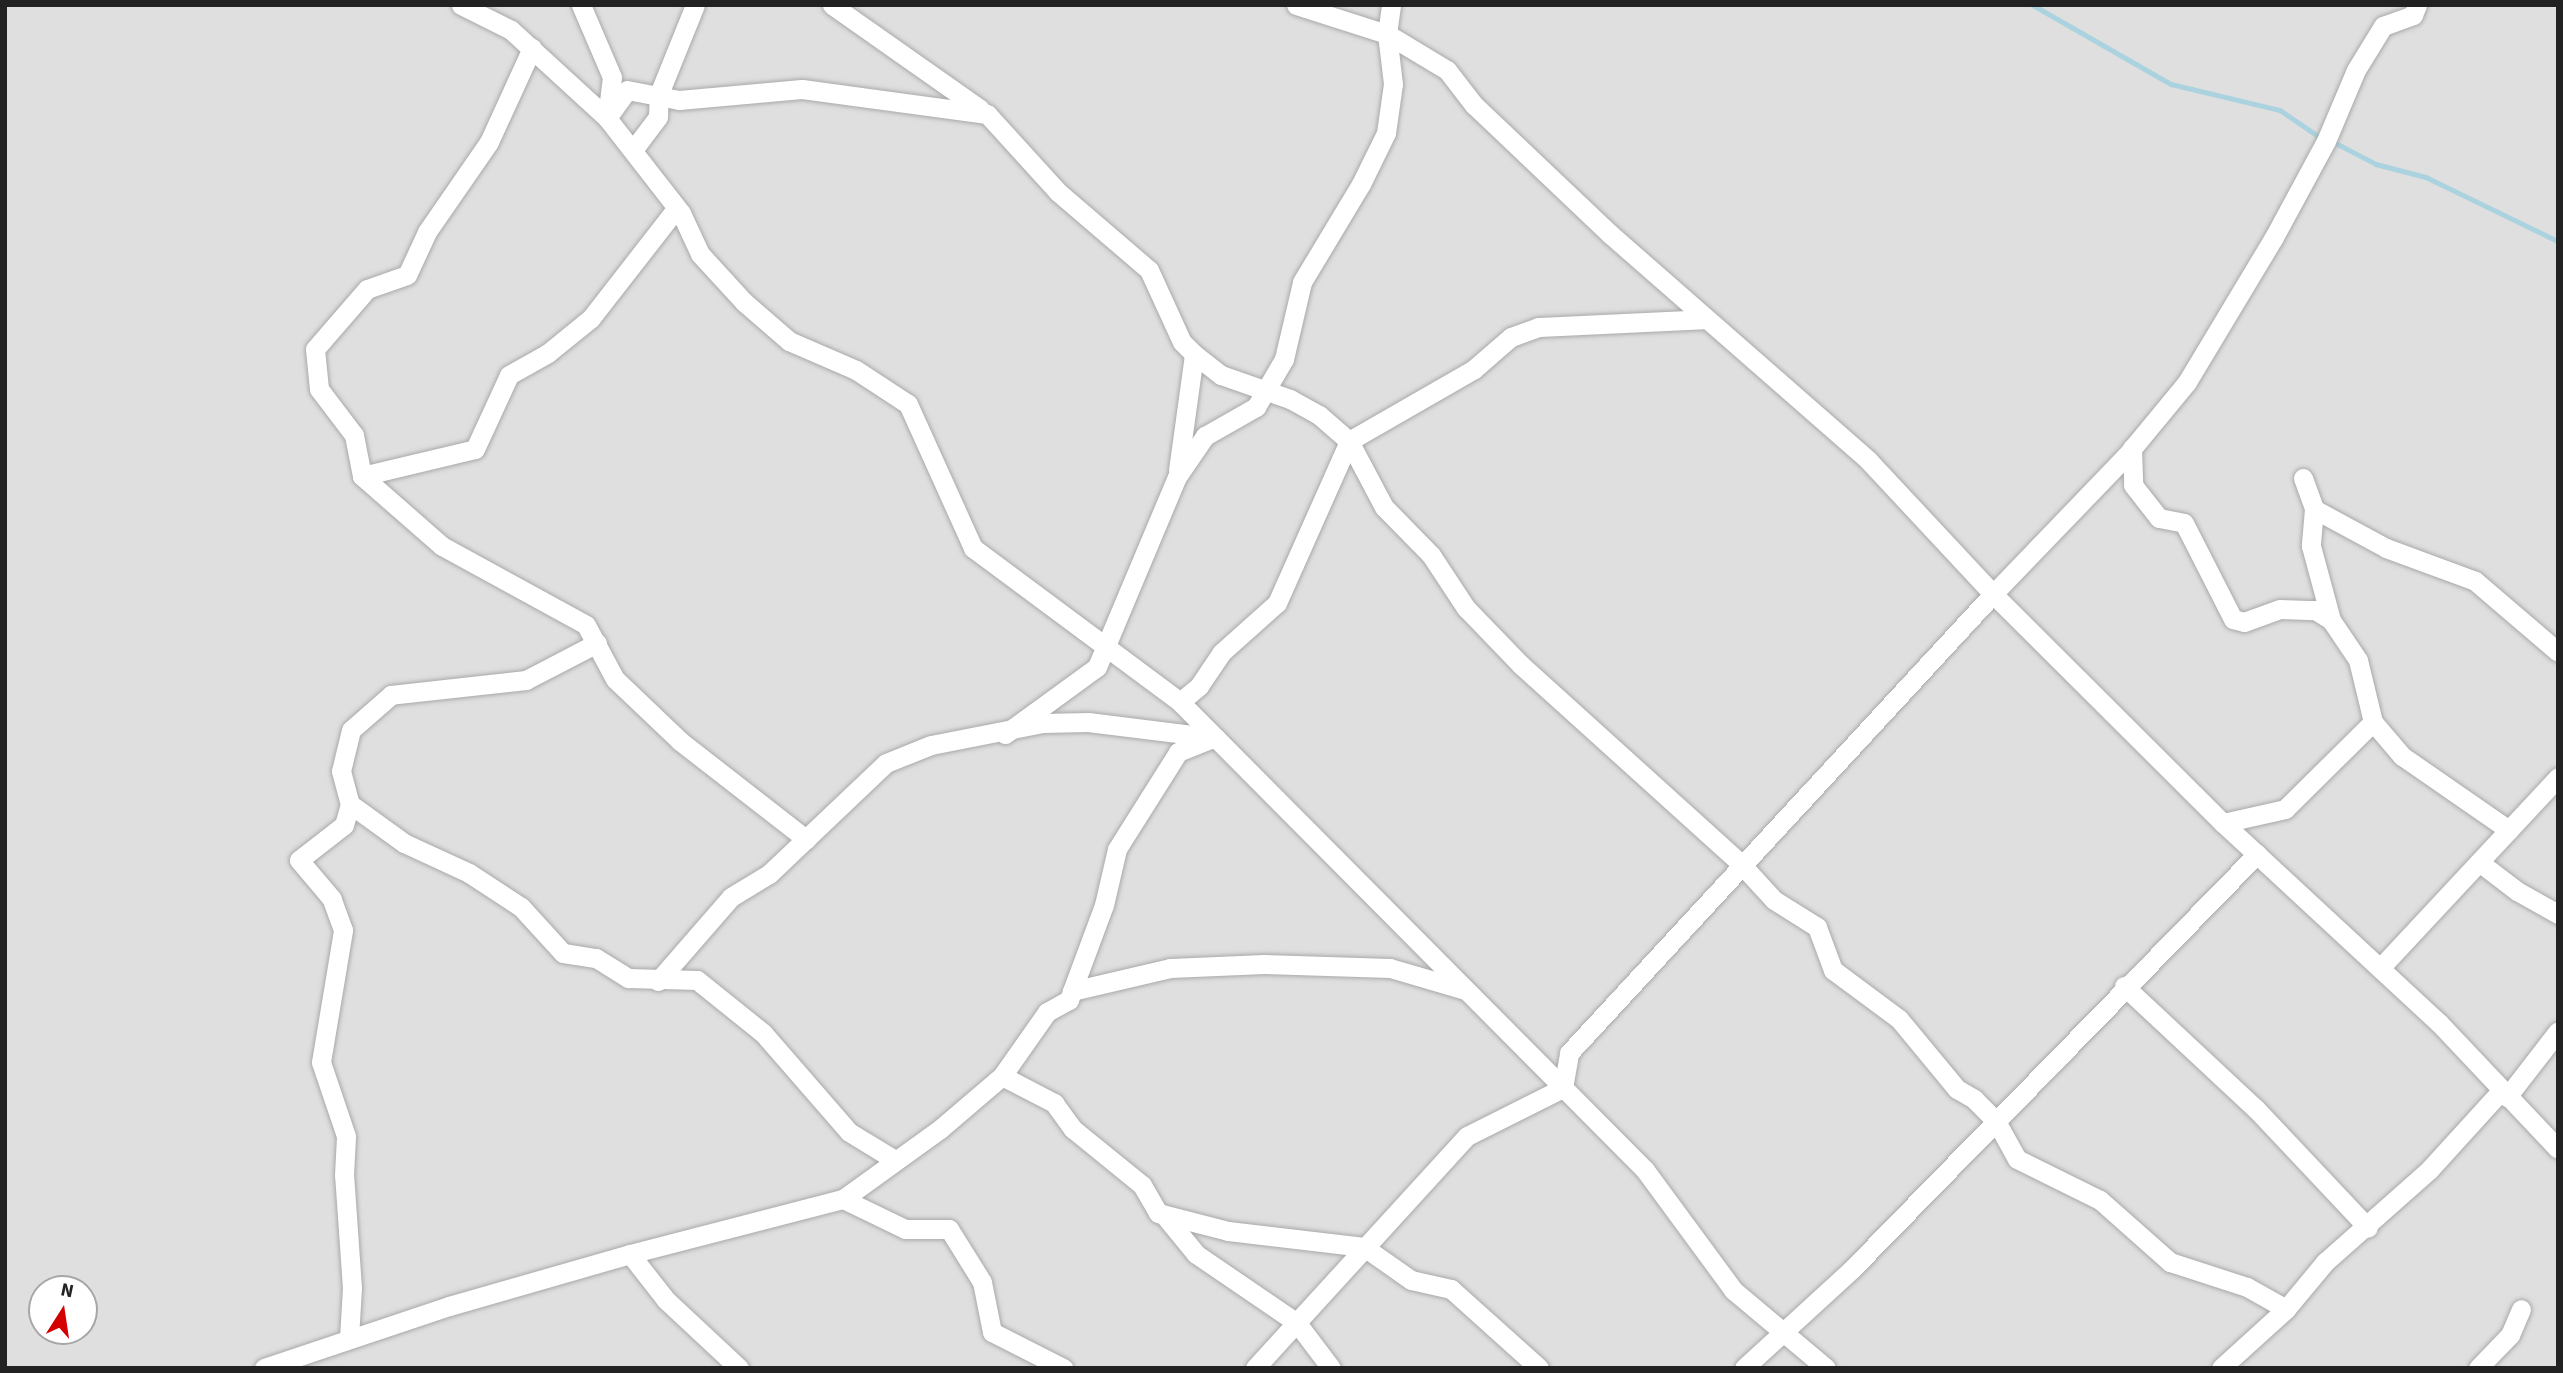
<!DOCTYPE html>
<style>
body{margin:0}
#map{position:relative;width:2563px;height:1373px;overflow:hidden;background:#f2efe9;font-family:"Source Sans 3",sans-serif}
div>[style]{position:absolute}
.residential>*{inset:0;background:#e0dfdf}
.stream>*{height:4.5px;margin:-2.25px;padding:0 2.25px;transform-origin:2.25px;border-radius:2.25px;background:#aad3df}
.roads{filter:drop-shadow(0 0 2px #a9a9a9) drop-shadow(0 0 2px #a9a9a9)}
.minor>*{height:19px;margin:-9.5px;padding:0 9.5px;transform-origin:9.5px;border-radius:9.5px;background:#fff}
span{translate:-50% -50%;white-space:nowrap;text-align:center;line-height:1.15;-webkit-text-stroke:5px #fff;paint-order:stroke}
.frame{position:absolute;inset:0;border:7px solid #222;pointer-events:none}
.north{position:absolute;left:28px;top:1275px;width:70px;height:70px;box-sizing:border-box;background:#fff;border:2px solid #a7a7a7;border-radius:50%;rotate:12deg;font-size:19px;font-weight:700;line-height:28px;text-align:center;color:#222}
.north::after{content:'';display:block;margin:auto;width:24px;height:32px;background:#d40000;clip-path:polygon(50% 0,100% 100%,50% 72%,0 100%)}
</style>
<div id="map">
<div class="residential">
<div style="clip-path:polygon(evenodd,5px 5px,2558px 5px,2558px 1368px,5px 1368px,5px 5px,42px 1289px,84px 1289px,84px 1331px,42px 1331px,42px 1289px)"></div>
</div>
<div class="stream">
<div style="left:2033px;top:5px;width:159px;rotate:29.8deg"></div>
<div style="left:2171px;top:84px;width:112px;rotate:13.4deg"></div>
<div style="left:2280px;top:110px;width:50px;rotate:34.3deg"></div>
<div style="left:2332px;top:141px;width:50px;rotate:27.6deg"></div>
<div style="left:2376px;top:164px;width:52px;rotate:14.6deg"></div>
<div style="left:2426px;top:177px;width:147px;rotate:25.9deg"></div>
</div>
<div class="roads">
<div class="minor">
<div style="left:461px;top:5px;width:56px;rotate:26.6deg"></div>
<div style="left:511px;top:30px;width:130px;rotate:42.5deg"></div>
<div style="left:607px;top:118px;width:34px;rotate:-54deg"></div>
<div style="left:627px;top:90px;width:53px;rotate:10.9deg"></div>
<div style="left:679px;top:100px;width:123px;rotate:-5.1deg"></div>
<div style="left:802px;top:89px;width:187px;rotate:7.7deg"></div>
<div style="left:987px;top:114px;width:105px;rotate:47.7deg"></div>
<div style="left:1058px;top:192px;width:120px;rotate:40.6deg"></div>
<div style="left:1149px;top:270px;width:79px;rotate:65.4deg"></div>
<div style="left:1182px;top:342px;width:17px;rotate:45deg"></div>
<div style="left:1194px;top:354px;width:34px;rotate:38deg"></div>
<div style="left:1221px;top:375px;width:73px;rotate:19.2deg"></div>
<div style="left:1290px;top:399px;width:33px;rotate:29deg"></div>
<div style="left:1319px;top:415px;width:40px;rotate:41deg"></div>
<div style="left:1349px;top:441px;width:75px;rotate:62.1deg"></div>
<div style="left:1384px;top:507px;width:67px;rotate:45.6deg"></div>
<div style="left:1431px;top:555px;width:64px;rotate:56.6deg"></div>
<div style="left:1466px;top:608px;width:79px;rotate:46deg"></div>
<div style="left:1521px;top:665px;width:297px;rotate:42.1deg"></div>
<div style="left:1741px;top:864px;width:49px;rotate:47.5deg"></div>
<div style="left:1774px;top:900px;width:51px;rotate:32.1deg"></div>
<div style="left:1817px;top:927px;width:46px;rotate:69.6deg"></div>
<div style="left:1833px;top:970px;width:82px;rotate:36.6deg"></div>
<div style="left:1899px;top:1019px;width:91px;rotate:50.4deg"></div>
<div style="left:1957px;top:1089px;width:20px;rotate:30deg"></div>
<div style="left:1974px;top:1099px;width:31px;rotate:45deg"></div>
<div style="left:1996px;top:1121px;width:43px;rotate:61.1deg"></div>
<div style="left:2017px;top:1159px;width:93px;rotate:26.3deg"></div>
<div style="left:2100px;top:1200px;width:94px;rotate:41.5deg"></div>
<div style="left:2170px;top:1262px;width:81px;rotate:18deg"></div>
<div style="left:2247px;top:1287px;width:45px;rotate:29.4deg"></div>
<div style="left:2286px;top:1309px;width:61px;rotate:-50.3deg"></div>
<div style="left:2325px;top:1262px;width:139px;rotate:-41.5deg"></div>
<div style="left:2429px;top:1170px;width:107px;rotate:-47.7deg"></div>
<div style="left:581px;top:5px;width:78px;rotate:66.7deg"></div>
<div style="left:612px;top:77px;width:41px;rotate:97deg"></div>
<div style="left:607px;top:118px;width:120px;rotate:52.1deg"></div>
<div style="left:681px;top:213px;width:45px;rotate:65.1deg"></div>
<div style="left:700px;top:254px;width:65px;rotate:47.5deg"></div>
<div style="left:744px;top:302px;width:60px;rotate:40.9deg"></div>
<div style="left:789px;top:341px;width:73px;rotate:23.4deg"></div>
<div style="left:856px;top:370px;width:62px;rotate:33.2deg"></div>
<div style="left:908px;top:404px;width:158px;rotate:65.7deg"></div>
<div style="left:973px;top:548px;width:258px;rotate:36.6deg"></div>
<div style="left:1180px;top:702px;width:660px;rotate:45.18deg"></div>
<div style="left:1645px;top:1170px;width:149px;rotate:53.7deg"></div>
<div style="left:1733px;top:1290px;width:121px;rotate:40deg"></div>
<div style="left:832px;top:5px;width:181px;rotate:35.1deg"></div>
<div style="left:1296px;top:5px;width:96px;rotate:17.7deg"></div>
<div style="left:1387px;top:34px;width:70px;rotate:31deg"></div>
<div style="left:1447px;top:70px;width:44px;rotate:52.4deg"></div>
<div style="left:1474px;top:105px;width:187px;rotate:43.5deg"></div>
<div style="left:1610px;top:234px;width:343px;rotate:41.2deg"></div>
<div style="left:1868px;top:460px;width:183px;rotate:47deg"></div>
<div style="left:1993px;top:594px;width:192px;rotate:-46.1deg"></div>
<div style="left:2126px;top:456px;width:96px;rotate:-50.5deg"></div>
<div style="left:2187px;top:382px;width:167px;rotate:-59deg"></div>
<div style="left:2273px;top:239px;width:111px;rotate:-61.6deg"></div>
<div style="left:2326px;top:141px;width:77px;rotate:-67.1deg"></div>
<div style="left:2356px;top:70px;width:52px;rotate:-58.5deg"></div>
<div style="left:2383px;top:26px;width:32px;rotate:-20deg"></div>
<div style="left:2413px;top:15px;width:11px;rotate:-68deg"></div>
<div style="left:532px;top:48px;width:103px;rotate:114.6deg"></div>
<div style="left:489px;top:142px;width:109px;rotate:124.6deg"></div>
<div style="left:427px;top:232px;width:47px;rotate:114.9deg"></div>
<div style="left:407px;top:275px;width:42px;rotate:160.7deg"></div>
<div style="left:367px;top:289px;width:79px;rotate:130.9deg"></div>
<div style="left:315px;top:349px;width:40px;rotate:84.3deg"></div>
<div style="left:319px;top:389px;width:58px;rotate:52.7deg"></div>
<div style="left:354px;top:435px;width:42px;rotate:79deg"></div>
<div style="left:362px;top:476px;width:106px;rotate:41.2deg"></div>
<div style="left:442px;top:546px;width:164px;rotate:28.7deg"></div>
<div style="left:586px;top:625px;width:61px;rotate:61.8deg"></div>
<div style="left:615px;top:679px;width:90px;rotate:43.6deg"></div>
<div style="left:680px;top:741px;width:160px;rotate:37.9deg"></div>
<div style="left:633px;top:150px;width:41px;rotate:-52.9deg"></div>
<div style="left:658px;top:117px;width:23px;rotate:-88deg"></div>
<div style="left:659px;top:94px;width:96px;rotate:-68deg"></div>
<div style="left:2132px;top:448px;width:37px;rotate:88deg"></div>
<div style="left:2133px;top:485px;width:42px;rotate:51.8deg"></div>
<div style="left:2159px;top:518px;width:25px;rotate:11deg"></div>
<div style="left:2184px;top:523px;width:108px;rotate:63deg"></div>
<div style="left:2233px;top:619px;width:11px;rotate:15deg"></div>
<div style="left:2244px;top:622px;width:38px;rotate:-20deg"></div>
<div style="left:2280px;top:609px;width:35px;rotate:2deg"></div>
<div style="left:2315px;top:610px;width:19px;rotate:32deg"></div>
<div style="left:1178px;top:470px;width:117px;rotate:-82.1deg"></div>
<div style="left:362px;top:476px;width:116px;rotate:-13.4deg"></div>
<div style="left:475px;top:449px;width:81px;rotate:-65.3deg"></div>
<div style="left:509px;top:375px;width:45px;rotate:-29.4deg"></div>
<div style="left:548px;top:353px;width:55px;rotate:-39.1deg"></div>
<div style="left:591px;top:318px;width:138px;rotate:-52.1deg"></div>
<div style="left:2303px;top:478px;width:33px;rotate:70deg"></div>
<div style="left:2314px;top:509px;width:82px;rotate:28.4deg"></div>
<div style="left:2386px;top:548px;width:95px;rotate:20.3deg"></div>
<div style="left:2475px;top:581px;width:109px;rotate:40.5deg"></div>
<div style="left:2314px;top:509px;width:37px;rotate:95deg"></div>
<div style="left:2311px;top:546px;width:77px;rotate:74.9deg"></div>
<div style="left:2331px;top:620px;width:48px;rotate:56deg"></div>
<div style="left:2358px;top:660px;width:64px;rotate:76.4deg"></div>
<div style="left:2373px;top:722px;width:45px;rotate:49.5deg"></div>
<div style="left:2402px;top:756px;width:130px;rotate:34.7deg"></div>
<div style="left:597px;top:643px;width:80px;rotate:152.5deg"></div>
<div style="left:526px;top:680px;width:136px;rotate:173.7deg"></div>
<div style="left:391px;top:695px;width:53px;rotate:138.8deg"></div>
<div style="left:351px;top:730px;width:42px;rotate:103.7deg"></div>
<div style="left:341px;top:771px;width:34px;rotate:75deg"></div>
<div style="left:350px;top:804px;width:67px;rotate:35.8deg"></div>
<div style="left:404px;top:843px;width:72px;rotate:24.8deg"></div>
<div style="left:469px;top:873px;width:62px;rotate:33.2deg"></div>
<div style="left:521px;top:907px;width:62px;rotate:47.6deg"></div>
<div style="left:563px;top:953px;width:33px;rotate:9deg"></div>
<div style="left:596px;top:958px;width:38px;rotate:32deg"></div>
<div style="left:628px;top:978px;width:69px;rotate:1.7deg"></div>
<div style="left:697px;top:980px;width:85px;rotate:38.8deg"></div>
<div style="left:763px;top:1033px;width:131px;rotate:49deg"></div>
<div style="left:849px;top:1132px;width:54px;rotate:31.3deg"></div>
<div style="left:1180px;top:702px;width:25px;rotate:-40deg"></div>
<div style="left:1199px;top:686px;width:40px;rotate:-56deg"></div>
<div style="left:1221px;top:653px;width:75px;rotate:-41.8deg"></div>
<div style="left:1277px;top:603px;width:177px;rotate:-66deg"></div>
<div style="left:1349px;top:441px;width:144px;rotate:-29.9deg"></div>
<div style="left:1474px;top:369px;width:49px;rotate:-40.9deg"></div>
<div style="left:1511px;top:337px;width:29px;rotate:-20deg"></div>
<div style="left:1538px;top:327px;width:167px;rotate:-2.7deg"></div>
<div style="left:1005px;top:734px;width:114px;rotate:-36.1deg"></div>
<div style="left:1097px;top:667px;width:206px;rotate:-67.2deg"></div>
<div style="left:1177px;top:477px;width:50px;rotate:-55.7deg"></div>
<div style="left:1205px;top:436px;width:59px;rotate:-29.6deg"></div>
<div style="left:1256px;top:407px;width:56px;rotate:-59.7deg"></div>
<div style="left:1284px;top:359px;width:79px;rotate:-76.8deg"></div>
<div style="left:1302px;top:282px;width:114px;rotate:-59deg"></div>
<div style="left:1361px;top:184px;width:57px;rotate:-63.9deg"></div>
<div style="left:1386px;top:133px;width:49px;rotate:-81.9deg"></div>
<div style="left:1393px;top:84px;width:50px;rotate:-96.8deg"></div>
<div style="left:1387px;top:34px;width:29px;rotate:-82deg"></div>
<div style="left:2223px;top:823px;width:64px;rotate:-12.7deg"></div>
<div style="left:2285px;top:809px;width:124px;rotate:-44.7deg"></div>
<div style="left:2479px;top:862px;width:48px;rotate:37.3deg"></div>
<div style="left:2517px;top:891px;width:47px;rotate:29.3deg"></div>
<div style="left:2380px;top:968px;width:261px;rotate:-47deg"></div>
<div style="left:658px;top:981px;width:111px;rotate:-49deg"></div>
<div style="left:731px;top:897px;width:44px;rotate:-31.2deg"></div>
<div style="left:769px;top:874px;width:161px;rotate:-43.5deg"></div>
<div style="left:886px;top:763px;width:48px;rotate:-21.8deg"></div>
<div style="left:931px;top:745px;width:114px;rotate:-11.1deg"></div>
<div style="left:1043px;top:723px;width:45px;rotate:-1.3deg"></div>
<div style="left:1088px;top:722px;width:129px;rotate:7.1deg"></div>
<div style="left:2124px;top:986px;width:180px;rotate:43deg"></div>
<div style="left:2256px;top:1109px;width:163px;rotate:46.7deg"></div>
<div style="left:1072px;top:991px;width:92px;rotate:-69.6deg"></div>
<div style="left:1104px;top:905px;width:57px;rotate:-76.9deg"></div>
<div style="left:1117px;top:849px;width:115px;rotate:-57.8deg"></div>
<div style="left:1178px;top:752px;width:35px;rotate:-22deg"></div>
<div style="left:1002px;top:1076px;width:59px;rotate:27.4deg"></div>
<div style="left:1054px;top:1103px;width:32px;rotate:54deg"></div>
<div style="left:1073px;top:1129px;width:89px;rotate:39.1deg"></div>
<div style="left:1142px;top:1185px;width:32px;rotate:60deg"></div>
<div style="left:1158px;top:1213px;width:72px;rotate:14.4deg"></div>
<div style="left:1228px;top:1231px;width:137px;rotate:6.7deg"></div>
<div style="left:1364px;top:1247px;width:57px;rotate:35.1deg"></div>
<div style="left:1411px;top:1280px;width:41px;rotate:12.7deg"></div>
<div style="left:1451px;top:1289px;width:118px;rotate:41.9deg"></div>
<div style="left:2507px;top:1097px;width:83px;rotate:-52.3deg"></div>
<div style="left:843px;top:1199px;width:69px;rotate:25.8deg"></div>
<div style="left:905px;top:1229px;width:44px"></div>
<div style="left:949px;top:1229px;width:62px;rotate:58.1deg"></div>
<div style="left:982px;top:1282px;width:51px;rotate:78.7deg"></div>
<div style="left:992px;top:1332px;width:80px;rotate:26.9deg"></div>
<div style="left:1164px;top:1215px;width:50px;rotate:50.6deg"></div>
<div style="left:1196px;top:1254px;width:122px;rotate:34.3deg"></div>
<div style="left:1297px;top:1323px;width:56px;rotate:52.9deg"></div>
<div style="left:630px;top:1254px;width:220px;rotate:-14.5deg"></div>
<div style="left:843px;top:1199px;width:120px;rotate:-35.8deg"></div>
<div style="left:940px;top:1129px;width:82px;rotate:-40.5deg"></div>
<div style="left:1002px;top:1076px;width:78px;rotate:-54.9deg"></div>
<div style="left:1047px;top:1012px;width:25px;rotate:-29deg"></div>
<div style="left:1069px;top:1000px;width:9px;rotate:-72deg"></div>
<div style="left:1072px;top:991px;width:101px;rotate:-13.2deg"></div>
<div style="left:1170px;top:968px;width:94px;rotate:-2.4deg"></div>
<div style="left:1264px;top:964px;width:126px;rotate:1.8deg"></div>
<div style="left:1390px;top:968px;width:78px;rotate:16.3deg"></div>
<div style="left:349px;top:1338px;width:50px;rotate:-86.6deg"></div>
<div style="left:352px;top:1288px;width:113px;rotate:-94deg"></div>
<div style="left:344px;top:1175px;width:39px;rotate:-87deg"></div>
<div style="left:346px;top:1136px;width:78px;rotate:-108.7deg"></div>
<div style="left:321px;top:1062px;width:134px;rotate:-80.5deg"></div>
<div style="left:343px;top:930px;width:33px;rotate:-110deg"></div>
<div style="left:332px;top:899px;width:51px;rotate:-130.2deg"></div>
<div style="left:299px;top:860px;width:57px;rotate:-37.9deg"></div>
<div style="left:344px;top:825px;width:22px;rotate:-74deg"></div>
<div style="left:264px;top:1368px;width:195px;rotate:-18.5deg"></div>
<div style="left:449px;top:1306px;width:188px;rotate:-16deg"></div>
<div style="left:630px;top:1254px;width:58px;rotate:52deg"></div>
<div style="left:666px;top:1300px;width:100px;rotate:43deg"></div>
<div style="left:1255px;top:1368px;width:314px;rotate:-47.6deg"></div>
<div style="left:1467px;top:1136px;width:107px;rotate:-26.6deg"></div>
<div style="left:1563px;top:1088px;width:36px;rotate:-80deg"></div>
<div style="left:1569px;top:1053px;width:625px;rotate:-47.27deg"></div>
<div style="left:1993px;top:594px;width:325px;rotate:44.9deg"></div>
<div style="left:2223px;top:823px;width:294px;rotate:42.8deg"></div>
<div style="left:2439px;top:1023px;width:173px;rotate:46.6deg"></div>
<div style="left:1744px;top:1368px;width:147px;rotate:-42.5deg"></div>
<div style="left:1852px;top:1269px;width:580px;rotate:-45.7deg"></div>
<div style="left:2221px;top:1368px;width:88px;rotate:-42.2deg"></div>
<div style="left:2478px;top:1368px;width:46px;rotate:-45.9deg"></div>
<div style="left:2510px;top:1335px;width:28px;rotate:-67deg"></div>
</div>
</div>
<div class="frame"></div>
<div class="north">N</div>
</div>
